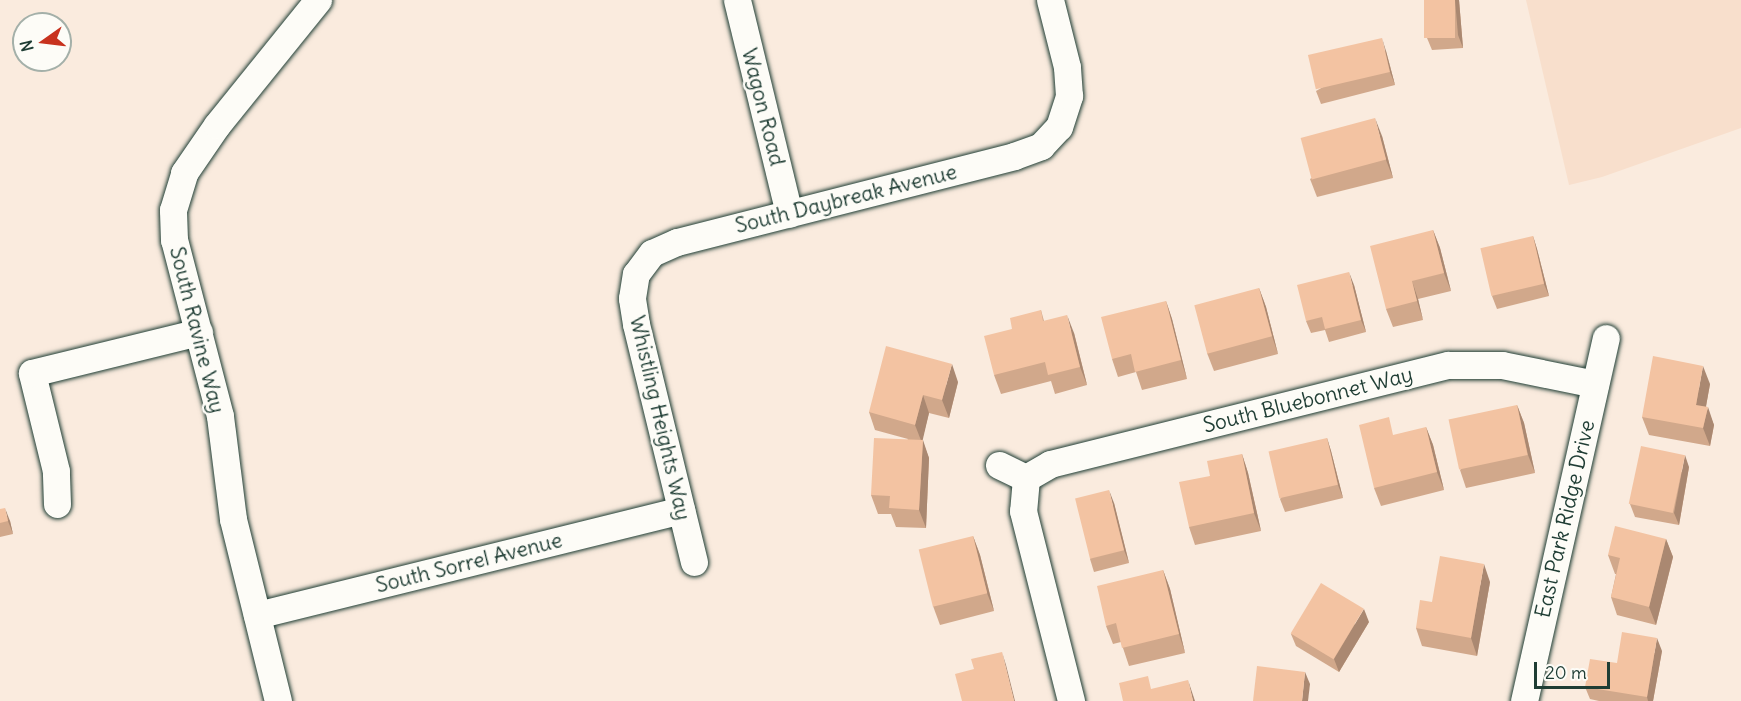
<!DOCTYPE html>
<style>
body{margin:0}
#map{position:relative;width:1741px;height:701px;overflow:hidden;background:#faebde;font-family:Delius,sans-serif}
div>[style]{position:absolute}
.built>*{inset:0;background:#f8dfcc}
.roads{filter:drop-shadow(0 0 2px #1f3d34) drop-shadow(0 0 2px #1f3d34)}
.minor>*{height:27px;margin:-13.5px;padding:0 13.5px;transform-origin:13.5px;border-radius:13.5px;background:#fdfcf7}
.wall>*{inset:0;background:#d1a88b}
.shaded-wall>*{inset:0;background:#aa8871}
.building>*{inset:0;background:#f3c3a2;transform-origin:0 0}
span{translate:-50% -50%;white-space:nowrap;text-align:center;line-height:1.15;-webkit-text-stroke:5px #fdfcf7;paint-order:stroke}
.street-label{font-size:21px;color:#1f3d34}
.north{position:absolute;left:12px;top:12px;width:60px;height:60px;box-sizing:border-box;background:#fdfcf7;border:2px solid #a4b0a9;border-radius:50%;rotate:256deg;font-size:16px;font-weight:700;line-height:24px;text-align:center;color:#1f3d34}
.north::after{content:'';display:block;margin:auto;width:21px;height:27px;background:#c8321e;clip-path:polygon(50% 0,100% 100%,50% 72%,0 100%)}
.scale{position:absolute;left:1534px;top:662px;width:76px;height:27px;box-sizing:border-box;border:3px solid #1f3d34;border-top:0;padding-left:8px;font-size:18px;line-height:21px;white-space:nowrap;color:#1f3d34;-webkit-text-stroke:4px #fdfcf7;paint-order:stroke}
</style>
<div id="map">
<div class="built">
<div style="clip-path:polygon(1526px 0,1741px 0,1741px 128px,1602px 177px,1569px 185px)"></div>
</div>
<div class="roads">
<div class="minor">
<div style="left:737px;top:0;width:220px;rotate:76.3deg"></div>
<div style="left:999px;top:465px;width:30px;rotate:26deg"></div>
<div style="left:1026px;top:478px;width:28px;rotate:-30deg"></div>
<div style="left:1050px;top:464px;width:410px;rotate:-14deg"></div>
<div style="left:1448px;top:365px;width:54px"></div>
<div style="left:1502px;top:365px;width:95px;rotate:11.5deg"></div>
<div style="left:1026px;top:478px;width:33px;rotate:95deg"></div>
<div style="left:1023px;top:511px;width:196px;rotate:75.8deg"></div>
<div style="left:57px;top:504px;width:33px;rotate:-92deg"></div>
<div style="left:56px;top:471px;width:101px;rotate:-103.8deg"></div>
<div style="left:32px;top:373px;width:172px;rotate:-13.8deg"></div>
<div style="left:694px;top:562px;width:245px;rotate:-103.7deg"></div>
<div style="left:636px;top:324px;width:26px;rotate:-99deg"></div>
<div style="left:632px;top:298px;width:24px;rotate:-81deg"></div>
<div style="left:636px;top:274px;width:26px;rotate:-53deg"></div>
<div style="left:652px;top:253px;width:27px;rotate:-24deg"></div>
<div style="left:677px;top:242px;width:348px;rotate:-14.3deg"></div>
<div style="left:1014px;top:156px;width:29px;rotate:-20deg"></div>
<div style="left:1041px;top:146px;width:26px;rotate:-47deg"></div>
<div style="left:1059px;top:127px;width:33px;rotate:-72deg"></div>
<div style="left:1069px;top:96px;width:29px;rotate:-94deg"></div>
<div style="left:1067px;top:67px;width:69px;rotate:-104.2deg"></div>
<div style="left:257px;top:615px;width:437px;rotate:-13.9deg"></div>
<div style="left:278px;top:701px;width:187px;rotate:-103.9deg"></div>
<div style="left:233px;top:519px;width:104px;rotate:-97.2deg"></div>
<div style="left:220px;top:416px;width:182px;rotate:-104.6deg"></div>
<div style="left:174px;top:240px;width:30px;rotate:-92deg"></div>
<div style="left:173px;top:210px;width:39px;rotate:-73deg"></div>
<div style="left:184px;top:173px;width:58px;rotate:-55.5deg"></div>
<div style="left:217px;top:125px;width:161px;rotate:-51.1deg"></div>
<div style="left:1524px;top:701px;width:372px;rotate:-77.3deg"></div>
</div>
</div>
<div class="wall">
<div style="clip-path:polygon(1424px 0,1459px 0,1463px 48px,1432px 50px,1427px 38px)"></div>
<div style="clip-path:polygon(1386px 51px,1395px 85px,1321px 104px,1316px 91px)"></div>
<div style="clip-path:polygon(1382px 136px,1393px 178px,1317px 197px,1310px 179px)"></div>
<div style="clip-path:polygon(1433px 230px,1440px 248px,1451px 291px,1418px 299px,1423px 320px,1393px 327px,1386px 309px)"></div>
<div style="clip-path:polygon(1533px 236px,1537px 249px,1549px 296px,1497px 309px,1492px 296px)"></div>
<div style="clip-path:polygon(1354px 285px,1366px 332px,1329px 342px,1325px 330px,1311px 333px,1306px 321px)"></div>
<div style="clip-path:polygon(1259px 288px,1266px 307px,1278px 354px,1214px 371px,1207px 353px)"></div>
<div style="clip-path:polygon(1166px 301px,1172px 319px,1187px 379px,1142px 390px,1136px 372px,1118px 377px,1112px 359px)"></div>
<div style="clip-path:polygon(1041px 310px,1044px 321px,1074px 333px,1087px 385px,1055px 394px,1051px 381px,1001px 394px,994px 375px,1012px 329px)"></div>
<div style="clip-path:polygon(958px 382px,949px 418px,929px 413px,922px 440px,929px 458px,926px 528px,896px 527px,891px 514px,878px 514px,871px 495px,908px 439px,875px 430px,869px 412px)"></div>
<div style="clip-path:polygon(1710px 384px,1706px 406px,1714px 425px,1710px 446px,1649px 435px,1642px 417px)"></div>
<div style="clip-path:polygon(1517px 405px,1524px 423px,1535px 473px,1466px 488px,1460px 470px)"></div>
<div style="clip-path:polygon(1426px 427px,1433px 445px,1444px 490px,1381px 506px,1374px 488px)"></div>
<div style="clip-path:polygon(1327px 438px,1331px 451px,1343px 498px,1285px 512px,1280px 499px)"></div>
<div style="clip-path:polygon(1242px 454px,1248px 473px,1261px 531px,1195px 545px,1189px 527px,1210px 476px)"></div>
<div style="clip-path:polygon(1689px 467px,1679px 525px,1635px 517px,1630px 504px)"></div>
<div style="clip-path:polygon(1114px 503px,1129px 563px,1094px 572px,1090px 559px)"></div>
<div style="clip-path:polygon(0 509px,10px 521px,13px 534px,0 537px)"></div>
<div style="clip-path:polygon(973px 536px,980px 555px,994px 611px,940px 625px,933px 606px)"></div>
<div style="clip-path:polygon(1666px 539px,1673px 557px,1656px 625px,1617px 615px,1611px 597px,1616px 574px,1615px 574px,1608px 555px)"></div>
<div style="clip-path:polygon(1163px 570px,1170px 589px,1185px 653px,1129px 666px,1121px 642px,1113px 644px,1106px 626px)"></div>
<div style="clip-path:polygon(1490px 582px,1477px 656px,1422px 646px,1416px 628px,1432px 602px)"></div>
<div style="clip-path:polygon(1369px 622px,1339px 672px,1296px 646px,1291px 634px)"></div>
<div style="clip-path:polygon(1662px 651px,1653px 701px,1599px 701px,1590px 699px,1585px 687px,1617px 663px)"></div>
</div>
<div class="shaded-wall">
<div style="clip-path:polygon(1455px 0,1459px 0,1463px 48px,1458px 35px)"></div>
<div style="clip-path:polygon(1382px 38px,1386px 51px,1395px 85px,1390px 72px)"></div>
<div style="clip-path:polygon(1375px 118px,1382px 136px,1393px 178px,1386px 160px)"></div>
<div style="clip-path:polygon(1433px 230px,1440px 248px,1451px 291px,1444px 273px)"></div>
<div style="clip-path:polygon(1533px 236px,1537px 249px,1549px 296px,1544px 284px)"></div>
<div style="clip-path:polygon(1349px 272px,1354px 285px,1366px 332px,1361px 320px)"></div>
<div style="clip-path:polygon(1412px 281px,1418px 299px,1423px 320px,1417px 301px)"></div>
<div style="clip-path:polygon(1259px 288px,1266px 307px,1278px 354px,1272px 336px)"></div>
<div style="clip-path:polygon(1166px 301px,1172px 319px,1187px 379px,1181px 360px)"></div>
<div style="clip-path:polygon(1067px 315px,1074px 333px,1087px 385px,1080px 367px)"></div>
<div style="clip-path:polygon(952px 364px,958px 382px,949px 418px,942px 400px)"></div>
<div style="clip-path:polygon(1703px 366px,1710px 384px,1703px 423px,1696px 405px)"></div>
<div style="clip-path:polygon(923px 395px,929px 413px,922px 443px,915px 425px)"></div>
<div style="clip-path:polygon(1517px 405px,1524px 423px,1535px 473px,1528px 455px)"></div>
<div style="clip-path:polygon(1708px 407px,1714px 425px,1710px 446px,1703px 428px)"></div>
<div style="clip-path:polygon(1426px 427px,1433px 445px,1444px 490px,1437px 472px)"></div>
<div style="clip-path:polygon(1327px 438px,1331px 451px,1343px 498px,1338px 485px)"></div>
<div style="clip-path:polygon(923px 440px,929px 458px,926px 528px,919px 510px)"></div>
<div style="clip-path:polygon(1242px 454px,1248px 473px,1261px 531px,1254px 513px)"></div>
<div style="clip-path:polygon(1685px 455px,1689px 467px,1679px 525px,1674px 513px)"></div>
<div style="clip-path:polygon(1109px 490px,1114px 503px,1129px 563px,1124px 550px)"></div>
<div style="clip-path:polygon(5px 508px,10px 521px,13px 534px,8px 521px)"></div>
<div style="clip-path:polygon(973px 536px,980px 555px,994px 611px,987px 593px)"></div>
<div style="clip-path:polygon(1666px 539px,1673px 557px,1656px 625px,1649px 607px)"></div>
<div style="clip-path:polygon(1484px 564px,1490px 582px,1477px 656px,1471px 638px)"></div>
<div style="clip-path:polygon(1163px 570px,1170px 589px,1185px 653px,1179px 634px)"></div>
<div style="clip-path:polygon(1364px 609px,1369px 622px,1339px 672px,1334px 659px)"></div>
<div style="clip-path:polygon(1657px 638px,1662px 651px,1653px 701px,1648px 701px,1647px 697px)"></div>
<div style="clip-path:polygon(1002px 652px,1006px 665px,1015px 701px,1014px 701px)"></div>
<div style="clip-path:polygon(1305px 672px,1310px 684px,1308px 701px,1302px 701px)"></div>
<div style="clip-path:polygon(1188px 680px,1195px 701px,1193px 701px)"></div>
</div>
<div class="building">
<div style="left:1424px;top:0;width:31px;height:38px"></div>
<div style="left:1382px;top:38px;width:35px;height:76px;rotate:77deg"></div>
<div style="left:1375px;top:118px;width:43px;height:77px;rotate:75deg"></div>
<div style="clip-path:polygon(1433px 230px,1444px 273px,1412px 281px,1417px 301px,1386px 309px,1370px 246px)"></div>
<div style="left:1533px;top:236px;width:49px;height:54px;rotate:77deg"></div>
<div style="clip-path:polygon(1349px 272px,1361px 320px,1325px 329px,1322px 317px,1306px 321px,1297px 285px)"></div>
<div style="left:1259px;top:288px;width:50px;height:67px;rotate:75deg"></div>
<div style="clip-path:polygon(1166px 301px,1181px 360px,1135px 372px,1131px 354px,1112px 359px,1101px 317px)"></div>
<div style="clip-path:polygon(1041px 310px,1043px 321px,1067px 315px,1080px 367px,1048px 375px,1045px 362px,994px 375px,984px 336px,1012px 329px,1010px 318px)"></div>
<div style="clip-path:polygon(886px 346px,952px 364px,942px 400px,923px 395px,915px 425px,869px 412px)"></div>
<div style="clip-path:polygon(1653px 356px,1703px 366px,1696px 405px,1708px 407px,1703px 428px,1642px 417px)"></div>
<div style="left:1517px;top:405px;width:51px;height:70px;rotate:78deg"></div>
<div style="clip-path:polygon(1389px 417px,1393px 435px,1426px 427px,1437px 472px,1374px 488px,1359px 425px)"></div>
<div style="clip-path:polygon(874px 438px,923px 440px,919px 510px,889px 508px,890px 496px,871px 495px)"></div>
<div style="left:1327px;top:438px;width:48px;height:60px;rotate:77deg"></div>
<div style="left:1641px;top:446px;width:45px;height:59px;rotate:12deg"></div>
<div style="clip-path:polygon(1242px 454px,1254px 513px,1189px 527px,1179px 482px,1210px 476px,1207px 461px)"></div>
<div style="left:1109px;top:490px;width:62px;height:35px;rotate:76deg"></div>
<div style="clip-path:polygon(5px 508px,8px 521px,0 523px,0 509px)"></div>
<div style="clip-path:polygon(1615px 526px,1666px 539px,1649px 607px,1611px 597px,1620px 558px,1608px 555px)"></div>
<div style="left:973px;top:536px;width:59px;height:56px;rotate:76deg"></div>
<div style="clip-path:polygon(1440px 556px,1484px 564px,1471px 638px,1416px 628px,1420px 600px,1432px 602px)"></div>
<div style="clip-path:polygon(1163px 570px,1179px 634px,1122px 648px,1116px 623px,1106px 626px,1097px 586px)"></div>
<div style="left:1321px;top:583px;width:50px;height:59px;rotate:31deg"></div>
<div style="clip-path:polygon(1622px 632px,1657px 638px,1647px 697px,1585px 687px,1590px 659px,1617px 663px)"></div>
<div style="clip-path:polygon(1002px 652px,1014px 701px,962px 701px,955px 674px,974px 669px,971px 659px)"></div>
<div style="clip-path:polygon(1257px 666px,1305px 672px,1302px 701px,1253px 701px)"></div>
<div style="clip-path:polygon(1148px 676px,1151px 689px,1188px 680px,1193px 701px,1123px 701px,1119px 683px)"></div>
</div>
<div class="street-label">
<span style="left:763px;top:107px;rotate:76deg">Wagon Road</span>
<span style="left:846px;top:199px;rotate:-14deg">South Daybreak Avenue</span>
<span style="left:197px;top:330px;rotate:76deg">South Ravine Way</span>
<span style="left:1308px;top:400px;rotate:-14deg">South Bluebonnet Way</span>
<span style="left:660px;top:418px;rotate:77deg">Whistling Heights Way</span>
<span style="left:1565px;top:519px;rotate:-77deg">East Park Ridge Drive</span>
<span style="left:469px;top:563px;rotate:-14deg">South Sorrel Avenue</span>
</div>
<div class="north">N</div>
<div class="scale">20 m</div>
</div>
